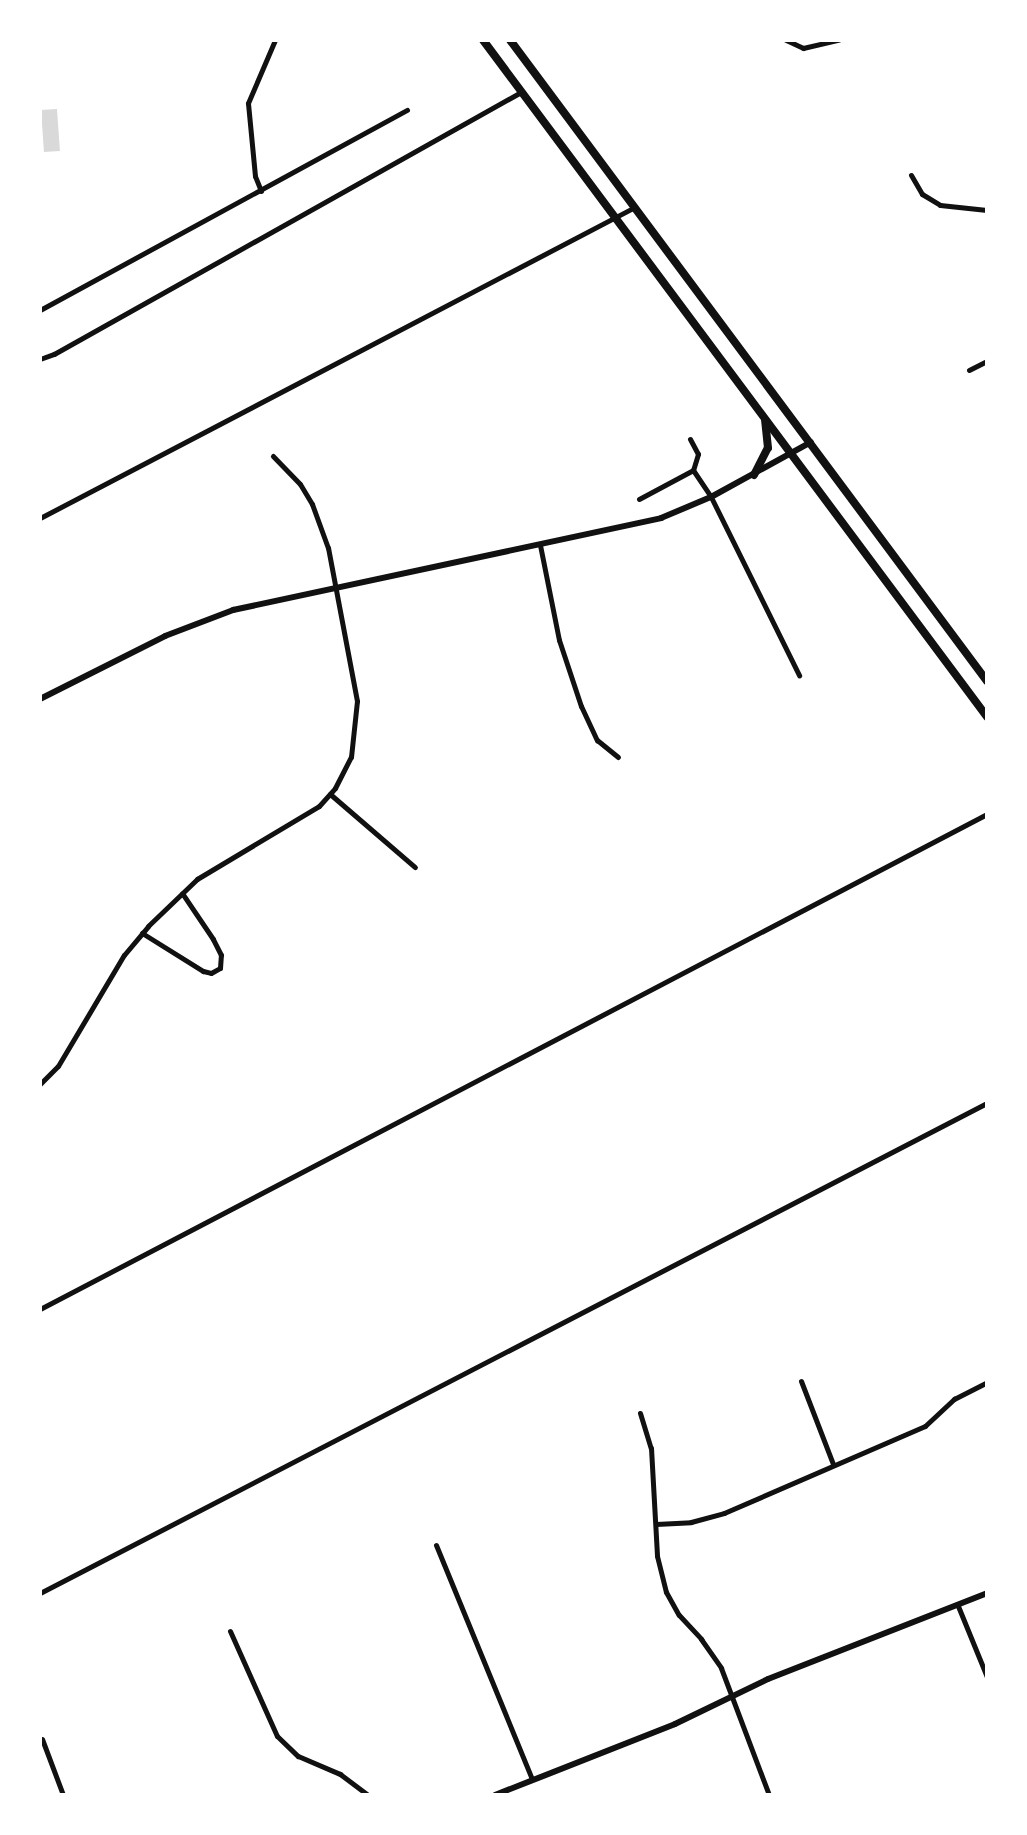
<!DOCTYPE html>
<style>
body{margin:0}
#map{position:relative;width:1027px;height:1835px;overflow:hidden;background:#fff;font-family:"Alegreya Sans",sans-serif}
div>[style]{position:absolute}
.water>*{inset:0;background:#d9d9d9;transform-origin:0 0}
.minor>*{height:5px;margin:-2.5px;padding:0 2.5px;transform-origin:2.5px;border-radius:2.5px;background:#111}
.tertiary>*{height:6px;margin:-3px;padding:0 3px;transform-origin:3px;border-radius:3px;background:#111}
.primary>*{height:8px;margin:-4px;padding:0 4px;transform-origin:4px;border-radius:4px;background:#111}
span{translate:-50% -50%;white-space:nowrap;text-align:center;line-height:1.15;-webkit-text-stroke:6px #fff;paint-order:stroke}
.frame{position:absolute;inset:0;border:42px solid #fff;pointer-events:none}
</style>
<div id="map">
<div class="water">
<div style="left:57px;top:109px;width:42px;height:16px;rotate:86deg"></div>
</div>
<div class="minor">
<div style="left:786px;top:40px;width:19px;rotate:25deg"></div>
<div style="left:803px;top:48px;width:37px;rotate:-13deg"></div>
<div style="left:911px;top:175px;width:22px;rotate:60deg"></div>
<div style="left:922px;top:194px;width:21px;rotate:31deg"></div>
<div style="left:940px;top:205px;width:47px;rotate:6.1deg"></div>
<div style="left:261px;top:191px;width:16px;rotate:-112deg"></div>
<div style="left:255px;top:176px;width:73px;rotate:-95.5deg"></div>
<div style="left:248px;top:103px;width:69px;rotate:-66.8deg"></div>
<div style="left:40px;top:310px;width:418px;rotate:-28.6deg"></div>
<div style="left:40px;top:359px;width:15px;rotate:-20deg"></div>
<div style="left:54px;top:354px;width:535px;rotate:-29.29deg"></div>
<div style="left:969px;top:370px;width:20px;rotate:-27deg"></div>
<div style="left:690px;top:439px;width:17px;rotate:62deg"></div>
<div style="left:698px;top:454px;width:17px;rotate:107deg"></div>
<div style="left:693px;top:470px;width:32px;rotate:56deg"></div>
<div style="left:711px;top:497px;width:199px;rotate:63.7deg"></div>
<div style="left:639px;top:499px;width:61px;rotate:-28.2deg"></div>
<div style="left:40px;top:518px;width:671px;rotate:-27.6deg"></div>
<div style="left:540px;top:545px;width:97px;rotate:78.7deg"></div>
<div style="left:559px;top:640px;width:70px;rotate:71.6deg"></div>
<div style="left:581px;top:706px;width:38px;rotate:65deg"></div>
<div style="left:597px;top:740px;width:27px;rotate:39deg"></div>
<div style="left:330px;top:794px;width:112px;rotate:40.7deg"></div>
<div style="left:142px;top:933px;width:72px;rotate:31.9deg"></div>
<div style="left:203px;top:971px;width:8px;rotate:14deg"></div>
<div style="left:211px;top:973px;width:10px;rotate:-29deg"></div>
<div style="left:220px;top:968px;width:13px;rotate:-86deg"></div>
<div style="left:221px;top:955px;width:18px;rotate:-117deg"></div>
<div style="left:213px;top:939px;width:55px;rotate:-124deg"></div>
<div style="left:40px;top:1084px;width:25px;rotate:-45deg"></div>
<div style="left:58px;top:1066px;width:129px;rotate:-59.3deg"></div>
<div style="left:124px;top:955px;width:38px;rotate:-50deg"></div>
<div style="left:148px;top:926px;width:68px;rotate:-43.8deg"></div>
<div style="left:197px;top:879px;width:142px;rotate:-30.9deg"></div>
<div style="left:319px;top:806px;width:24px;rotate:-48deg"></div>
<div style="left:335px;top:788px;width:35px;rotate:-63deg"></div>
<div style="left:351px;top:757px;width:56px;rotate:-83.9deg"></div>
<div style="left:357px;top:701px;width:156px;rotate:-100.7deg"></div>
<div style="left:328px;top:548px;width:47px;rotate:-110deg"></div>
<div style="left:312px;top:504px;width:23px;rotate:-121deg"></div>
<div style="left:300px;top:484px;width:39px;rotate:-134deg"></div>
<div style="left:40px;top:1309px;width:1069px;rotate:-27.6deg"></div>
<div style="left:801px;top:1381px;width:89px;rotate:68.9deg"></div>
<div style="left:640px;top:1413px;width:37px;rotate:73deg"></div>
<div style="left:651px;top:1448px;width:108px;rotate:86.8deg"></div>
<div style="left:657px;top:1556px;width:37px;rotate:76deg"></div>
<div style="left:666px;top:1592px;width:26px;rotate:61deg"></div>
<div style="left:679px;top:1615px;width:33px;rotate:47deg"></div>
<div style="left:701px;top:1639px;width:35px;rotate:55deg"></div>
<div style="left:721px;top:1668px;width:136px;rotate:69.3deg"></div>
<div style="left:656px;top:1524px;width:35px;rotate:-3deg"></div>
<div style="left:691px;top:1522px;width:34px;rotate:-15deg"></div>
<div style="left:724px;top:1513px;width:219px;rotate:-23.4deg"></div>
<div style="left:925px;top:1426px;width:40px;rotate:-43deg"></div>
<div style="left:954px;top:1399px;width:37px;rotate:-27deg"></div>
<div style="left:436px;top:1545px;width:253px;rotate:67.7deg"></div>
<div style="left:40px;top:1593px;width:1066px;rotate:-27.36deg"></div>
<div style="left:958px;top:1606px;width:77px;rotate:67.8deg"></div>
<div style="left:230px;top:1631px;width:115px;rotate:65.9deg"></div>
<div style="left:277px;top:1736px;width:29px;rotate:44deg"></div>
<div style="left:298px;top:1756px;width:46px;rotate:23.2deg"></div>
<div style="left:340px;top:1774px;width:35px;rotate:37deg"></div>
<div style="left:42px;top:1739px;width:60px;rotate:69.4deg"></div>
</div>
<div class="tertiary">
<div style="left:40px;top:699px;width:140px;rotate:-26.7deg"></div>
<div style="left:165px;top:636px;width:73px;rotate:-20.9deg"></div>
<div style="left:233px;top:610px;width:438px;rotate:-12.1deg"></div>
<div style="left:661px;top:518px;width:54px;rotate:-22.8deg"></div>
<div style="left:711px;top:497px;width:114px;rotate:-28.8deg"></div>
<div style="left:495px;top:1795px;width:193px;rotate:-21.5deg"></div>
<div style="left:675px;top:1724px;width:103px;rotate:-25.8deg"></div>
<div style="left:768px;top:1679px;width:235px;rotate:-21.4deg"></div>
</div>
<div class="primary">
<div style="left:483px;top:40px;width:844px;rotate:53.33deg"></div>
<div style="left:510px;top:40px;width:799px;rotate:53.35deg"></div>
<div style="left:754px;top:475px;width:30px;rotate:-63deg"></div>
<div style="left:768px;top:448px;width:28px;rotate:-96deg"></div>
</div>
<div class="frame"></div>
</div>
